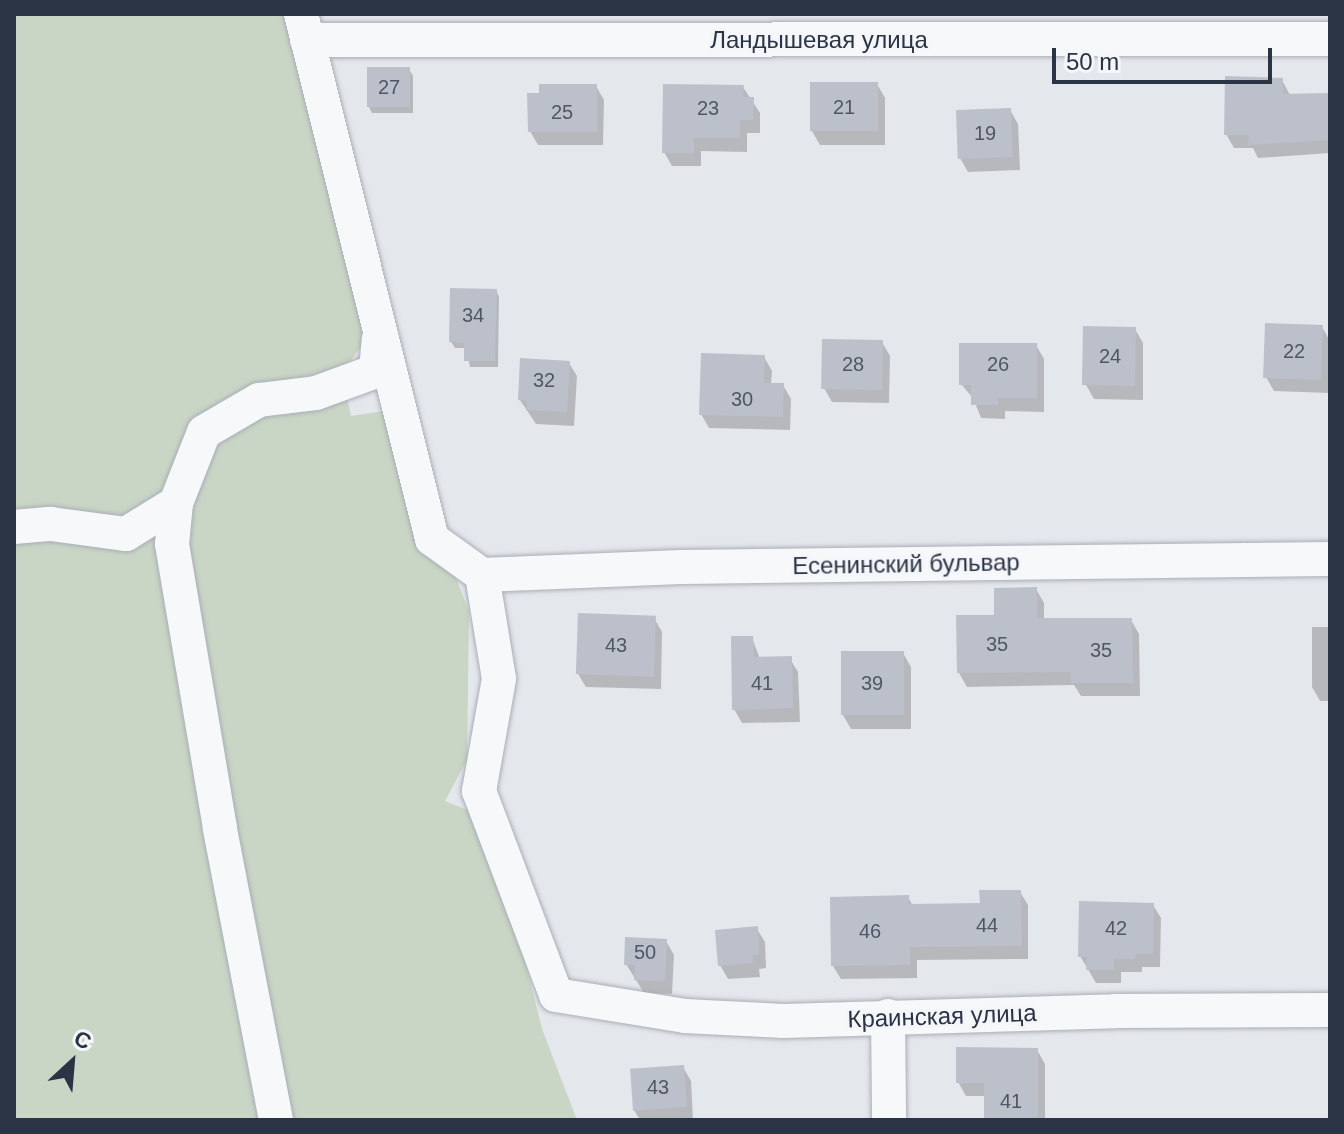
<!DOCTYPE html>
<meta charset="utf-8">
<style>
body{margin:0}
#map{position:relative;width:1344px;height:1134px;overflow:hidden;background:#e4e7ec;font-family:Helvetica,sans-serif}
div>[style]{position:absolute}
.green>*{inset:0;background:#c9d6c5}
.shadow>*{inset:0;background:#0003}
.building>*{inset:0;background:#bbc0ca;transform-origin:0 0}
.roads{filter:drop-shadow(0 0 2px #a9aeb7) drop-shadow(0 0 2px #a9aeb7)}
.street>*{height:34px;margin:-17px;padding:0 17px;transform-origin:17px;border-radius:17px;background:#f7f8fa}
span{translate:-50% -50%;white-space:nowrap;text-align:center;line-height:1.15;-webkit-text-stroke:6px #f4f6f9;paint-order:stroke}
.number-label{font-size:20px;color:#4f5766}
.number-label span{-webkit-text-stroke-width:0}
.street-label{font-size:24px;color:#2b3445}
.frame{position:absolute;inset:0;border:16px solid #2b3445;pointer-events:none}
.north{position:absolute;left:32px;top:1022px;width:80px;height:80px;-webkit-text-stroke:6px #f4f6f9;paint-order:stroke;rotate:26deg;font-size:22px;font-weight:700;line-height:32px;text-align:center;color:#2b3445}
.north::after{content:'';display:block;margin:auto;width:28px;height:36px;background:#2b3445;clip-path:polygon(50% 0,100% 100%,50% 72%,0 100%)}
.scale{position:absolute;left:1052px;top:48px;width:220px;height:36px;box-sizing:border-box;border:4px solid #2b3445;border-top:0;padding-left:10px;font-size:24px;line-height:28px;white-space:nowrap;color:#2b3445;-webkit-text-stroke:6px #f4f6f9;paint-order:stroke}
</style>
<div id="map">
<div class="green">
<div style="clip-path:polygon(14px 14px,287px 14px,373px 331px,342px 372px,351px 416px,391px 410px,469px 612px,467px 760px,445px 801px,490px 819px,542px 1029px,577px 1120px,14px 1120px)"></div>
</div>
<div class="shadow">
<div style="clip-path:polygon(409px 69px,413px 76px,413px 113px,372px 113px,369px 107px)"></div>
<div style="clip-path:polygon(1282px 80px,1290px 95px,1330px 95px,1330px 153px,1258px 158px,1253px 148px,1234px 148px,1226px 134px)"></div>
<div style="clip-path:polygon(877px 84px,885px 98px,885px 145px,820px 145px,812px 131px)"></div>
<div style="clip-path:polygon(596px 86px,604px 100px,603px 145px,538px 145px,530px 131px)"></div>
<div style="clip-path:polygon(743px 87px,760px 113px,760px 133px,747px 133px,747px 152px,701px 151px,701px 166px,672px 166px,664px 152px)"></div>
<div style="clip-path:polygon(1010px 110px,1018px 124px,1020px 170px,968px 172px,960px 158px)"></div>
<div style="clip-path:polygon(496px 290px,499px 297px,498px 367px,470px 367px,466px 348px,455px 348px,451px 342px)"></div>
<div style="clip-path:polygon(1322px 327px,1330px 341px,1329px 393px,1274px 391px,1266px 377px)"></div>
<div style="clip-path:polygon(1135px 329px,1143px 343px,1143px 400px,1094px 399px,1086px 385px)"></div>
<div style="clip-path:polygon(882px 342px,890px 356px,889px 403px,832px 402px,824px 388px)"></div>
<div style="clip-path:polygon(1036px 345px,1044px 359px,1044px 412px,1005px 411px,1005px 419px,981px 418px,973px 398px,961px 384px)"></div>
<div style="clip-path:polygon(764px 357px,772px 371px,771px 385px,783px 385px,791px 399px,790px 430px,709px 428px,701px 414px)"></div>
<div style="clip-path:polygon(569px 363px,577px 376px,574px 426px,536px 424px,520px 400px)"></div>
<div style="clip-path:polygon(1036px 589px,1044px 603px,1044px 620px,1131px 620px,1139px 634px,1140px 696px,1081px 696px,1074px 685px,967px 687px,959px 673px,996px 617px)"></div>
<div style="clip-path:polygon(654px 618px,662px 632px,661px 689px,586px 687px,578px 674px)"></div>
<div style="clip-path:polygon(1312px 627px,1330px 627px,1330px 701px,1320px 701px,1312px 687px)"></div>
<div style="clip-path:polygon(752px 638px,760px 659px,790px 659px,798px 672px,800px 722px,742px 723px,734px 709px)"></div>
<div style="clip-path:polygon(903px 653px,911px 667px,911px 729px,851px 729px,843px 715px)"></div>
<div style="clip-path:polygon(1020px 892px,1028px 905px,1028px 959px,917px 960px,917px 978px,841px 979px,833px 966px,908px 897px,913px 906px,982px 905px)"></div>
<div style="clip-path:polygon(1153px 905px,1161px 918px,1160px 967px,1142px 967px,1142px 972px,1121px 972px,1121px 983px,1096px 983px,1080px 956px)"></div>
<div style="clip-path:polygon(757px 929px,765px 942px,766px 968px,759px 969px,760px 977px,728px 979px,720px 965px)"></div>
<div style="clip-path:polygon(666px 941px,674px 955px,672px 994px,644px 993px,626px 964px)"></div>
<div style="clip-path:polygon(1037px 1050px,1045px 1064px,1045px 1120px,986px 1120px,986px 1096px,966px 1096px,958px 1082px)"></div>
<div style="clip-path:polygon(683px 1067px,691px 1081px,693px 1120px,640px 1120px,634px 1110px)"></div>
</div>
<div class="building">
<div style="left:367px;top:67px;width:43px;height:40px"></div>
<div style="clip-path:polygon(1225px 76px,1283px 78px,1283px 94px,1330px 93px,1330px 140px,1248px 145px,1249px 135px,1224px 135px)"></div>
<div style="left:810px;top:82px;width:68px;height:49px"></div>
<div style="clip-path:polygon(539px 84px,597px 84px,597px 132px,528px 132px,527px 93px,539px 93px)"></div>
<div style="clip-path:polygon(663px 84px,744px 85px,743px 97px,754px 97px,753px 120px,740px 120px,740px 138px,694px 138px,694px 153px,662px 153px)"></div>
<div style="left:1011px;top:108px;width:49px;height:55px;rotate:88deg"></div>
<div style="clip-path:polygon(450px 288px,497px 289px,495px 361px,464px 361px,464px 343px,449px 342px)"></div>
<div style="left:1265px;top:323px;width:58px;height:55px;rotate:2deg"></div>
<div style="left:1083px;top:326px;width:53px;height:59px;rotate:1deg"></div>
<div style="left:822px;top:339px;width:61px;height:50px;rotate:1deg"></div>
<div style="clip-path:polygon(959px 343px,1037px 343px,1037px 398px,998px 398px,998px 405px,971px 405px,971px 385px,959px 385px)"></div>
<div style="clip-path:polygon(701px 353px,765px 355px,764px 383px,784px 383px,783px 417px,699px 415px)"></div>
<div style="clip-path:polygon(520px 358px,570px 361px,567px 412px,526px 410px,527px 401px,518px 400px)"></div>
<div style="clip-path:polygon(1037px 587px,1037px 618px,1132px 618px,1133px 683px,1071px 683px,1071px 672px,957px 673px,956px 615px,994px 615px,994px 588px)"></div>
<div style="left:578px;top:613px;width:78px;height:61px;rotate:2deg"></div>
<div style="clip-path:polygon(731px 636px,753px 636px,754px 657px,792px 656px,793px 708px,732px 710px)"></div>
<div style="left:841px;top:651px;width:63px;height:64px"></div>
<div style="clip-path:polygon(979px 890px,1021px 890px,1022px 946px,910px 947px,910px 965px,831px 966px,830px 897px,909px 895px,909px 904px,980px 903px)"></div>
<div style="clip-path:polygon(1079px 901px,1154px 903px,1153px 954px,1136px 954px,1135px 959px,1114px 959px,1114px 970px,1086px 970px,1087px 957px,1078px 957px)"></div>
<div style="clip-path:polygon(758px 926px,759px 954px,753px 955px,753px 963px,718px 966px,715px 930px)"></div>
<div style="clip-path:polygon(625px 937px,667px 939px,665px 981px,634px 980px,635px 965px,624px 965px)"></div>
<div style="clip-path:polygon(956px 1047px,1038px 1048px,1038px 1120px,984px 1120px,984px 1083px,956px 1083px)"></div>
<div style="left:684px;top:1065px;width:42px;height:54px;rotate:86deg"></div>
</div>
<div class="roads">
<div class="street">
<div style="left:301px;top:14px;width:541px;rotate:75.99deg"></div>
<div style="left:432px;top:539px;width:62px;rotate:35.8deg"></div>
<div style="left:482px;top:575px;width:105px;rotate:80.7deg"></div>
<div style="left:499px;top:679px;width:114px;rotate:100.1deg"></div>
<div style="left:479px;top:791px;width:218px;rotate:69.3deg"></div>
<div style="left:556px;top:995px;width:131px;rotate:9.2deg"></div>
<div style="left:685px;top:1016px;width:99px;rotate:2.9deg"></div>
<div style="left:784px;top:1021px;width:332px;rotate:-1.7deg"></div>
<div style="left:1116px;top:1011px;width:214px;rotate:-0.3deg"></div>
<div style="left:307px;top:40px;width:1023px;rotate:-0.06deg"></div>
<div style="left:14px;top:527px;width:37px;rotate:-5deg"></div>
<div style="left:51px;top:524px;width:76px;rotate:7.6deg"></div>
<div style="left:126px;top:534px;width:59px;rotate:-31.8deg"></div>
<div style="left:482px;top:575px;width:199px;rotate:-2.3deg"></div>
<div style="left:681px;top:567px;width:649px;rotate:-0.71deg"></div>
<div style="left:888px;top:1016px;width:104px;rotate:89.4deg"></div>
<div style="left:276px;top:1120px;width:297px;rotate:-100.9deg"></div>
<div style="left:220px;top:828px;width:288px;rotate:-99.6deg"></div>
<div style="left:172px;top:544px;width:41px;rotate:-84.4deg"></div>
<div style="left:176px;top:503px;width:76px;rotate:-68.5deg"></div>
<div style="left:204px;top:432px;width:64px;rotate:-30.2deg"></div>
<div style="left:259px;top:400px;width:57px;rotate:-7deg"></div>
<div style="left:316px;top:393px;width:64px;rotate:-20.1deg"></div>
<div style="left:376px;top:371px;width:32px;rotate:-85deg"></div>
</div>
</div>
<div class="number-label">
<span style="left:389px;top:87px">27</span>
<span style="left:844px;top:107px">21</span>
<span style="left:708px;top:108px">23</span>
<span style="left:562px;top:112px">25</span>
<span style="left:985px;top:133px">19</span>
<span style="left:473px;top:315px">34</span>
<span style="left:1294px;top:351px">22</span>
<span style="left:1110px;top:356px">24</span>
<span style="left:853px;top:364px">28</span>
<span style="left:998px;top:364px">26</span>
<span style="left:544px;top:380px">32</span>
<span style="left:742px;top:399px">30</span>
<span style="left:997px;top:644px">35</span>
<span style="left:616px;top:645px">43</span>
<span style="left:1101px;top:650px">35</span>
<span style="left:762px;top:683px">41</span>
<span style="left:872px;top:683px">39</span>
<span style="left:987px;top:925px">44</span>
<span style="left:1116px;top:928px">42</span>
<span style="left:870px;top:931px">46</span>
<span style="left:645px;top:952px">50</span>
<span style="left:658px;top:1087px">43</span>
<span style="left:1011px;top:1101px">41</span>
</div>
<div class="street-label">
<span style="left:819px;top:40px">Ландышевая улица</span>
<span style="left:906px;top:564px;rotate:-1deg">Есенинский бульвар</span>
<span style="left:942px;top:1016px;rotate:-2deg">Краинская улица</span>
</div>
<div class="frame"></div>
<div class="north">С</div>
<div class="scale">50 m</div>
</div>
